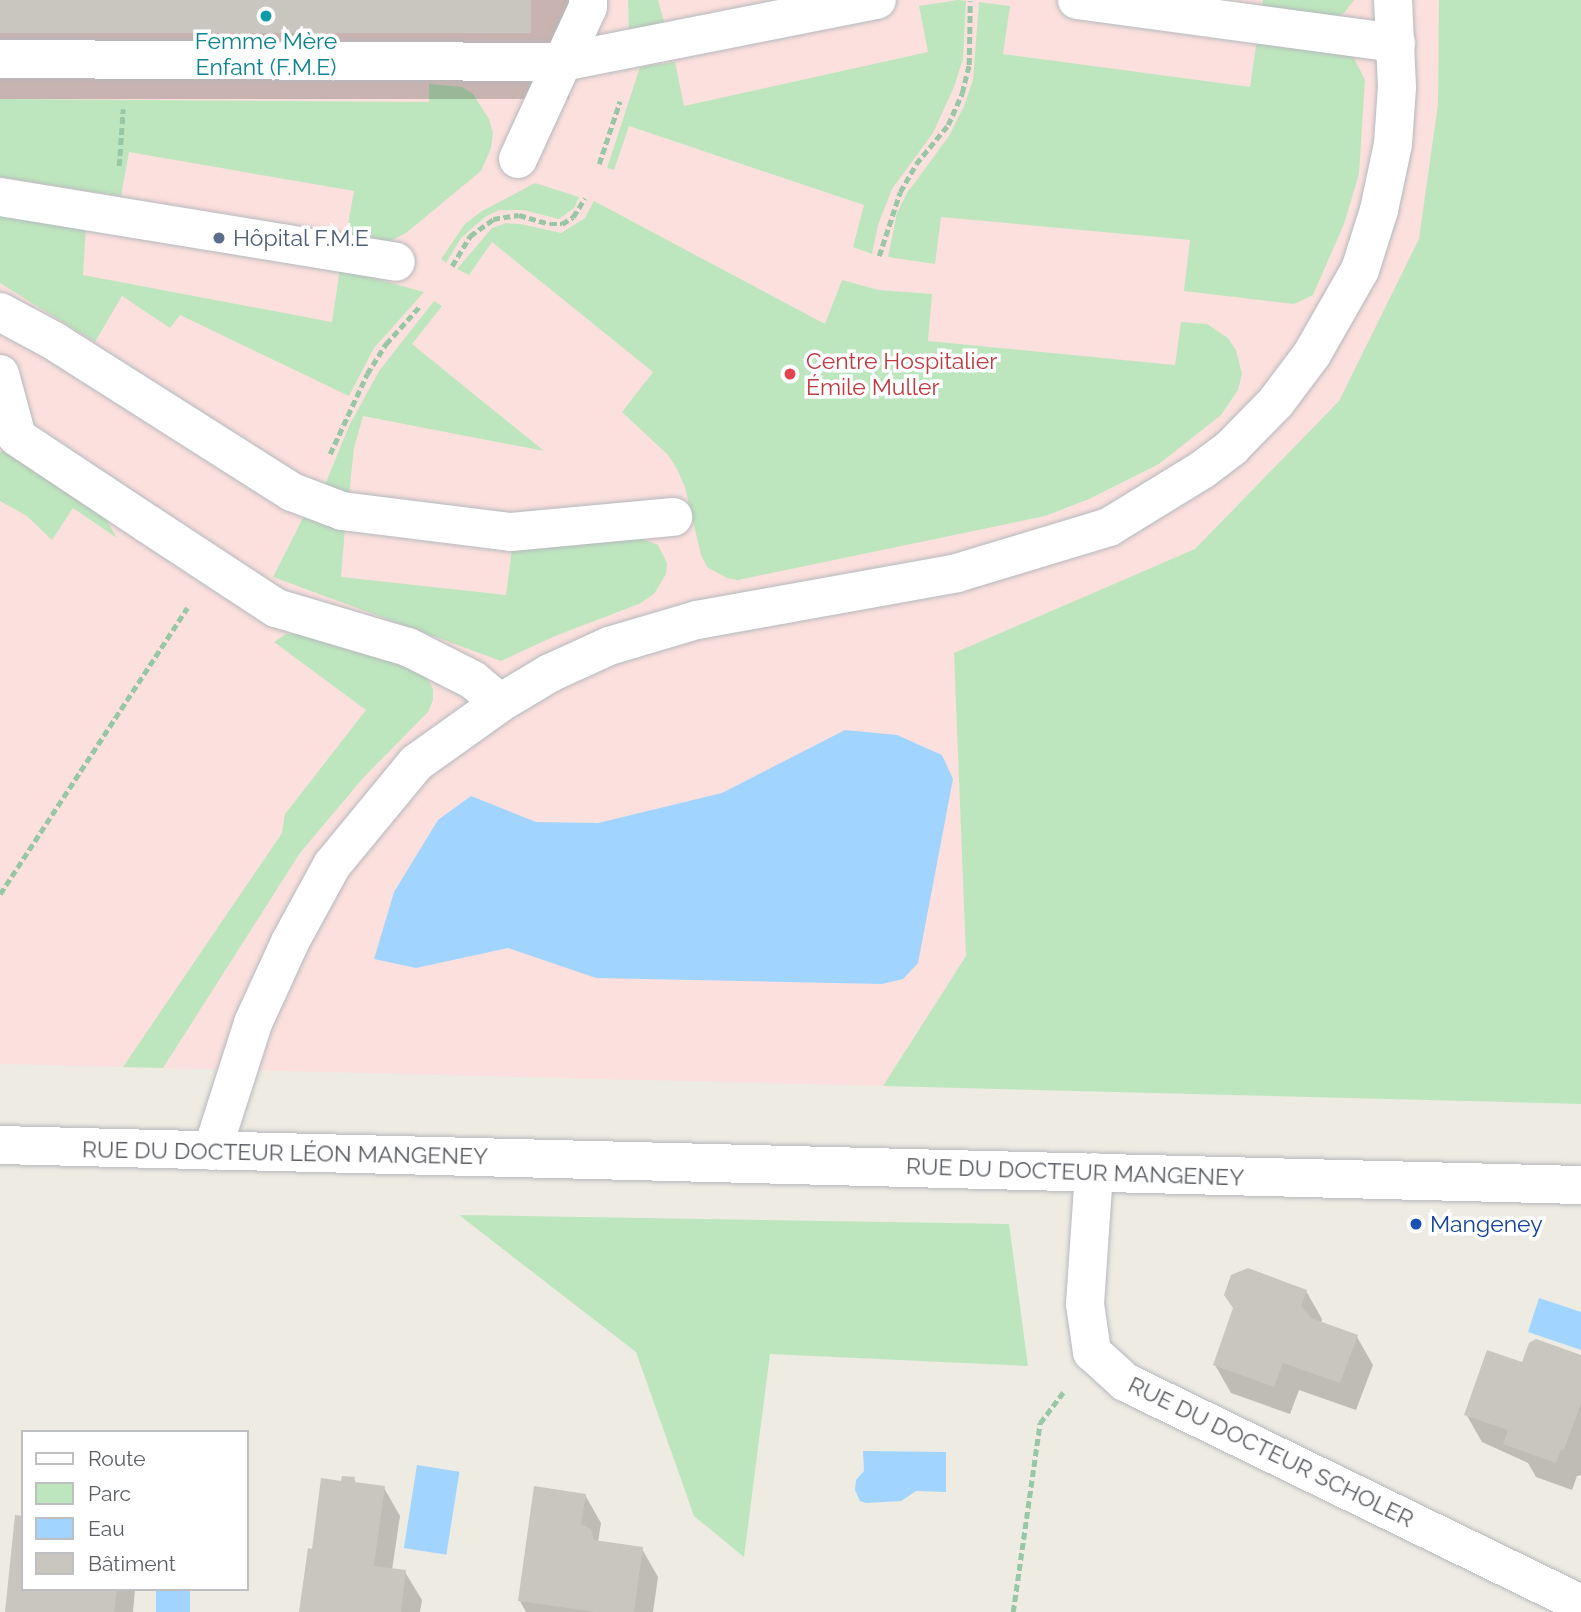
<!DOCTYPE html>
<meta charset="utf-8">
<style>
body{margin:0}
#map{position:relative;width:1581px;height:1612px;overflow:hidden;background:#eeebe2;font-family:Raleway,sans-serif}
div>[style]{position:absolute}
.medical>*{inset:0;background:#fbe0dd}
.green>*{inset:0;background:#bee6be}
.water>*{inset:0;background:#a1d5ff;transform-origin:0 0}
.shadow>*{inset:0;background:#0003;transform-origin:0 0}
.building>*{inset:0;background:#c8c6bf;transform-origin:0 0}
.path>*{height:4.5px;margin-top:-2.25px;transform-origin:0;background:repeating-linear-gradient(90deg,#97c7a5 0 7px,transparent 0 10.5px)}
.roads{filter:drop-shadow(0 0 2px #b5b8bd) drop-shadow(0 0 2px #b5b8bd)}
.minor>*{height:38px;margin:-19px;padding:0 19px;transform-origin:19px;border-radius:19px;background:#fff}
.dots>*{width:19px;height:19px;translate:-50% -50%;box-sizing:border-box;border:4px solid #fff;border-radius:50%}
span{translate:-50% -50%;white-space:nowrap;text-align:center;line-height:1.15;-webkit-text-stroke:7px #fff;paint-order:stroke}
.culture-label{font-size:23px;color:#0d838f}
.service-label{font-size:23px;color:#4e5e75}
.left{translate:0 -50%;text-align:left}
.health-label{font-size:23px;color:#be3a42}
.street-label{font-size:23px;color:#5b5e63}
.transit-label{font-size:23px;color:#164399}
.legend{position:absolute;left:21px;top:1430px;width:228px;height:161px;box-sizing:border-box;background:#fff;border:2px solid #bdbfc1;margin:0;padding:9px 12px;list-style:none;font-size:21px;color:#5b5e63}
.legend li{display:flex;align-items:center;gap:14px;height:35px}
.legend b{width:35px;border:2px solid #bdbfc1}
</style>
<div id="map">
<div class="medical">
<div style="clip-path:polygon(0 0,1581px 0,1581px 791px,966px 956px,883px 1086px,0 1064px)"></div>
</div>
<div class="green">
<div style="clip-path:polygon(628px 0,658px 0,666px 29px,629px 35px)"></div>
<div style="clip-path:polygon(958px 0,966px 1px,963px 59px,954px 87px,933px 133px,892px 189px,878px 225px,872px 254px,853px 247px,864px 205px,629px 126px,614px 170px,607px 168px,640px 67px,675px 62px,684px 106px,928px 52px,919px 6px)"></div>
<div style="clip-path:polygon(1263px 0,1354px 0,1344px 13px,1334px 18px,1262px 9px)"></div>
<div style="clip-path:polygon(1439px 0,1581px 0,1581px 1104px,883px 1086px,966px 956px,954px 653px,1195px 549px,1339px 401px,1419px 239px,1438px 104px)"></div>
<div style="clip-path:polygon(979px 2px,1010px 6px,1003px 54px,1250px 87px,1257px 39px,1347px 54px,1354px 58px,1365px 80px,1359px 174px,1344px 224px,1313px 295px,1294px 304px,1184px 291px,1190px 240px,941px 217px,935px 264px,888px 257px,897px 213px,907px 193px,949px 136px,964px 106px,973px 80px)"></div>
<div style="clip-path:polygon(429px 84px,462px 87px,473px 94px,489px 119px,493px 133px,491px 148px,481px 171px,406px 233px,388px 242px,346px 236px,354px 191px,129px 152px,121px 196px,0 177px,0 99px,429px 102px)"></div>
<div style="clip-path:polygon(535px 183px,579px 197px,574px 208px,559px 219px,523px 210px,499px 210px,485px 217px,461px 238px,446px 263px,441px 259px,465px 224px,482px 211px)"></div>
<div style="clip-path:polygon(594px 201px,825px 324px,842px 280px,879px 290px,932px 294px,928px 341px,1175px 365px,1181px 322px,1207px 324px,1228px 338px,1236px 350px,1242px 374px,1238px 390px,1221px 415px,1159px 464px,1089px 499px,1045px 516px,738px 580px,727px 578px,707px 567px,701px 555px,685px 487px,677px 469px,668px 455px,622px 412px,653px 372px,492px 242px,469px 275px,457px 269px,492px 228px,506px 223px,521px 224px,561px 233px,585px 218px)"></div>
<div style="clip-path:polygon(0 212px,86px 226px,83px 275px,332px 322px,340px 269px,424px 292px,374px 348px,349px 396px,180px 315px,170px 328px,122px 296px,95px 342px,0 283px)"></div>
<div style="clip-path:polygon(434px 301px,442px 306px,412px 344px,544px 451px,363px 416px,354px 448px,349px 495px,324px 487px,350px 424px,379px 371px)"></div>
<div style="clip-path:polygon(6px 450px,106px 519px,117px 538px,73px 508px,52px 540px,27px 516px,0 501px,0 452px)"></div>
<div style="clip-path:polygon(305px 514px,345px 528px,341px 577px,506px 595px,512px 549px,634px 536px,658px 545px,667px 563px,666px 574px,654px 594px,639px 604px,555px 636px,501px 661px,273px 577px)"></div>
<div style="clip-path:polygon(286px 634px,304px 634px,424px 672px,433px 689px,433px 700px,428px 712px,363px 778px,300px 853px,163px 1068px,123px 1067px,282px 833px,285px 814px,366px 710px,274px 642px)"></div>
<div style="clip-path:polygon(459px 1215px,1009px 1224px,1028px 1366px,770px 1354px,744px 1557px,694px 1516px,636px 1352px)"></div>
</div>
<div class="water">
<div style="clip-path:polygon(845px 730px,897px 735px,942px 755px,953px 779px,918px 963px,903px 979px,882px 984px,596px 978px,508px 948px,416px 968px,374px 959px,394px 892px,438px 820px,471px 796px,536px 822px,598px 823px,722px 793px)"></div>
<div style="clip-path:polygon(1539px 1298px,1581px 1312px,1581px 1350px,1528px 1332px)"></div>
<div style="clip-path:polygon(863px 1451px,946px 1452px,946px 1492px,916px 1491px,901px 1501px,866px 1503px,860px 1501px,855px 1490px,856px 1480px,864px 1471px)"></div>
<div style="left:417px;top:1465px;width:43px;height:84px;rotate:9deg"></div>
<div style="left:156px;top:1589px;width:34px;height:23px"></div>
</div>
<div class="shadow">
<div style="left:0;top:0;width:569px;height:99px"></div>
<div style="clip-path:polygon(1306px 1291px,1322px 1319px,1321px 1324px,1357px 1337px,1373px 1365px,1356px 1410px,1299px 1390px,1290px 1414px,1231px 1393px,1215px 1365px)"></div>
<div style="clip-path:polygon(1581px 1357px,1581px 1475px,1577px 1476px,1572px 1490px,1536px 1477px,1528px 1463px,1482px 1442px,1466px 1414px,1526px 1366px)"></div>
<div style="clip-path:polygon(354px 1479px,357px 1485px,384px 1488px,400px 1516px,392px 1570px,405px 1572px,422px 1600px,420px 1612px,301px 1612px,313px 1551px,343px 1483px)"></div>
<div style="clip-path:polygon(585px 1495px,601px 1523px,598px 1542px,642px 1549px,658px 1577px,653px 1612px,526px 1612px,520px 1601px)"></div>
<div style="clip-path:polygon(23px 1589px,135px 1589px,133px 1612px,6px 1612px)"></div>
</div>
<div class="building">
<div style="left:0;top:0;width:531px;height:33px"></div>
<div style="clip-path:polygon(1248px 1268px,1307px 1290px,1301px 1306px,1311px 1318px,1358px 1335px,1340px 1383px,1283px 1363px,1274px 1387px,1213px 1365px,1233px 1308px,1224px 1295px,1231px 1275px)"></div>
<div style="clip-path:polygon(1536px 1339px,1581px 1355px,1581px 1403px,1564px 1450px,1561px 1449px,1556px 1463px,1503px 1444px,1508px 1430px,1464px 1415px,1487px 1350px,1522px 1362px,1529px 1343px)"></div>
<div style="clip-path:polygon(342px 1476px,355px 1477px,354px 1482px,385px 1486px,374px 1566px,406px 1570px,401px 1612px,299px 1612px,308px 1548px,312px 1549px,321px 1478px,341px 1481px)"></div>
<div style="clip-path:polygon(534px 1486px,586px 1494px,581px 1524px,591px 1529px,594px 1540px,643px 1547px,634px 1612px,596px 1612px,518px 1601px)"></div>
<div style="clip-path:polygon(15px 1515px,23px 1516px,23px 1589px,117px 1589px,114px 1612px,5px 1612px)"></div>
</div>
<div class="path">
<div style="left:599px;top:164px;width:66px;rotate:-71.6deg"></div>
<div style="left:119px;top:166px;width:57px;rotate:-86deg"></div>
<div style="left:879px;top:256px;width:67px;rotate:-71.8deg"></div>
<div style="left:900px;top:192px;width:32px;rotate:-60deg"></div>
<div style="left:916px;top:164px;width:50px;rotate:-50.6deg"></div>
<div style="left:948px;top:125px;width:35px;rotate:-66deg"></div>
<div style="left:962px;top:93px;width:29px;rotate:-76deg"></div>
<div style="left:969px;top:65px;width:64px;rotate:-89.1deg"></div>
<div style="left:452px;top:266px;width:35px;rotate:-59deg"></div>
<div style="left:470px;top:236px;width:29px;rotate:-36deg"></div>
<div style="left:493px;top:219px;width:26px;rotate:-9deg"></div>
<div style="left:519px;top:215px;width:32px;rotate:16deg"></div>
<div style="left:550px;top:224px;width:12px"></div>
<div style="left:562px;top:224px;width:13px;rotate:-32deg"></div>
<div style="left:573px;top:217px;width:22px;rotate:-58deg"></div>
<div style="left:330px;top:454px;width:88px;rotate:-65.2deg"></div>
<div style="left:367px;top:374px;width:36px;rotate:-58deg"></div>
<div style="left:386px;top:344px;width:50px;rotate:-48.3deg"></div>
<div style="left:0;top:894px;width:342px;rotate:-56.8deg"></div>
<div style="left:1013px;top:1612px;width:191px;rotate:-81.9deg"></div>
<div style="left:1040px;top:1423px;width:39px;rotate:-53deg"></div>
</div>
<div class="roads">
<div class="minor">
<div style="left:1077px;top:0;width:322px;rotate:7.7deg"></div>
<div style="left:0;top:59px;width:563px;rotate:0.31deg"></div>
<div style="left:563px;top:62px;width:320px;rotate:-11.2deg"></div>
<div style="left:518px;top:159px;width:167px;rotate:-65.3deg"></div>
<div style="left:588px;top:7px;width:7px;rotate:-90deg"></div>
<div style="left:0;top:197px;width:401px;rotate:9.3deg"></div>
<div style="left:0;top:312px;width:61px;rotate:28.2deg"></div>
<div style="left:54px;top:341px;width:282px;rotate:32.4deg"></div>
<div style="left:292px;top:492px;width:53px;rotate:20.8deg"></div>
<div style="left:342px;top:511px;width:170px;rotate:7.1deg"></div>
<div style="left:511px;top:532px;width:163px;rotate:-5.3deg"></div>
<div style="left:0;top:374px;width:65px;rotate:74.9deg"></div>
<div style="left:17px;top:437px;width:157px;rotate:33.6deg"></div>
<div style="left:148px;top:524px;width:153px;rotate:33.3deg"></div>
<div style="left:276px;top:608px;width:138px;rotate:16.5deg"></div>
<div style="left:408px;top:647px;width:73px;rotate:26.9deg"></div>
<div style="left:473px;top:680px;width:35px;rotate:40deg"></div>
<div style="left:0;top:1145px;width:1582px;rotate:1.45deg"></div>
<div style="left:212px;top:1151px;width:134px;rotate:-72.2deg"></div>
<div style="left:253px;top:1023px;width:89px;rotate:-65.4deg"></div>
<div style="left:290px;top:942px;width:88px;rotate:-61.4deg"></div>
<div style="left:332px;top:865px;width:132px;rotate:-50.5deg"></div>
<div style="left:416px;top:763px;width:103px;rotate:-35.5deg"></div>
<div style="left:500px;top:703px;width:58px;rotate:-31deg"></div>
<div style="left:550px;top:673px;width:65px;rotate:-24.6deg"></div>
<div style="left:609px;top:646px;width:92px;rotate:-16.5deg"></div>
<div style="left:697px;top:620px;width:264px;rotate:-10.2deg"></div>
<div style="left:957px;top:573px;width:159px;rotate:-16.8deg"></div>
<div style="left:1109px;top:527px;width:109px;rotate:-31.5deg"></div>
<div style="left:1202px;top:470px;width:38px;rotate:-37deg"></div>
<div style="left:1232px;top:447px;width:63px;rotate:-45.6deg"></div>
<div style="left:1276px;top:402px;width:60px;rotate:-53.1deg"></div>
<div style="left:1312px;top:354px;width:97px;rotate:-60.3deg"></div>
<div style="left:1360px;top:270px;width:63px;rotate:-72.4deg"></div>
<div style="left:1379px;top:210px;width:67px;rotate:-78deg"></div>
<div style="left:1393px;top:144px;width:57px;rotate:-86deg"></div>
<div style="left:1397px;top:87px;width:87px;rotate:-92.6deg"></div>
<div style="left:1094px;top:1172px;width:132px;rotate:93.9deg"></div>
<div style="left:1085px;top:1304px;width:49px;rotate:81.7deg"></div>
<div style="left:1092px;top:1352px;width:45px;rotate:42.3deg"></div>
<div style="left:1125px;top:1382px;width:507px;rotate:25.96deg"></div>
</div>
</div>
<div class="dots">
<div style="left:266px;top:16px;background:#0f9aa8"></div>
<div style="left:219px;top:238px;background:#5c6f8a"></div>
<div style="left:790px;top:374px;background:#e0444e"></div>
<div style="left:1416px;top:1224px;background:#1a4fb4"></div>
</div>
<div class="culture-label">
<span style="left:266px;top:54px">Femme Mère<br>Enfant (F.M.E)</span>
</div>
<div class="service-label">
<span class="left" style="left:233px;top:238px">Hôpital F.M.E</span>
</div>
<div class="health-label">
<span class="left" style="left:806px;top:374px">Centre Hospitalier<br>Émile Muller</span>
</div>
<div class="street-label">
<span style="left:285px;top:1153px;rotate:1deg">RUE DU DOCTEUR LÉON MANGENEY</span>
<span style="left:1075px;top:1172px;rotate:2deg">RUE DU DOCTEUR MANGENEY</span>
<span style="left:1271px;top:1452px;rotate:26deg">RUE DU DOCTEUR SCHOLER</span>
</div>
<div class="transit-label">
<span class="left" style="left:1430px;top:1224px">Mangeney</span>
</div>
<ul class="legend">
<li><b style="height:9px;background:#fff"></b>Route</li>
<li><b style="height:19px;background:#bee6be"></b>Parc</li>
<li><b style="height:19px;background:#a1d5ff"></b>Eau</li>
<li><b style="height:19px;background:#c8c6bf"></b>Bâtiment</li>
</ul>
</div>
